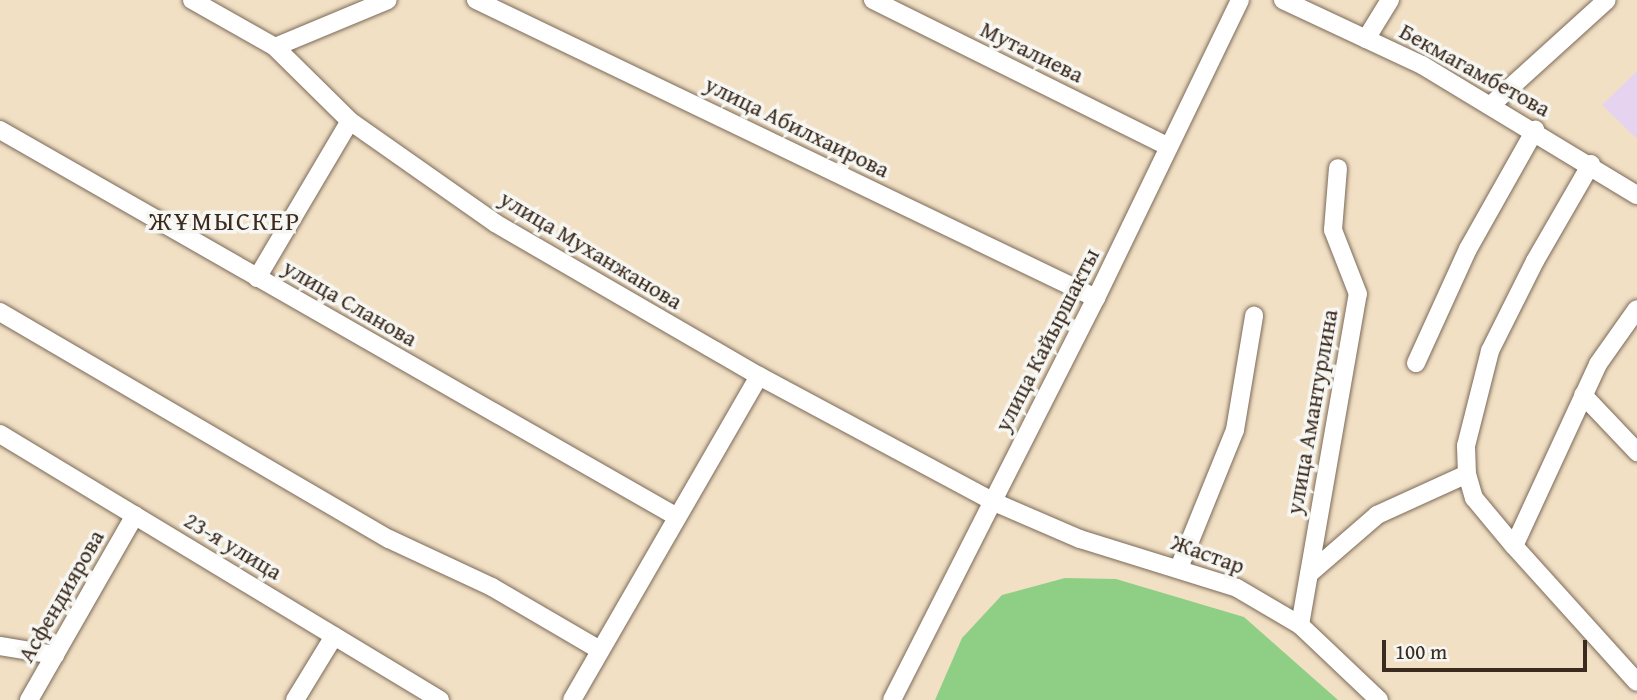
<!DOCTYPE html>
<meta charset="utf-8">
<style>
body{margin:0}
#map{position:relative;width:1637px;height:700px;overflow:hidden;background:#f2e0c5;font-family:"Gentium Book Plus",serif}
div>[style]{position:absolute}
.built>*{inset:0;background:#e6d3f0}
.green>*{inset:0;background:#8fcf85}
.roads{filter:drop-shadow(0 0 2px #7b6a58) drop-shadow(0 0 2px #7b6a58)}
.minor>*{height:18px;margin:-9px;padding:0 9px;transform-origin:9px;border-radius:9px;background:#fff}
span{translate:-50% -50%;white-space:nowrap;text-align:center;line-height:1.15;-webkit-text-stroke:7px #f6f6f2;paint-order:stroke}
.street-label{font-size:23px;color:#3b2a1e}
.quarter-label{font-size:26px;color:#3b2a1e;letter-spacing:2px}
.scale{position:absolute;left:1382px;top:640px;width:205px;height:32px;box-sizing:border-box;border:4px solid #3b2a1e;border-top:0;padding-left:9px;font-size:21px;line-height:24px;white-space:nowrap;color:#3b2a1e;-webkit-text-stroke:5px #f6f6f2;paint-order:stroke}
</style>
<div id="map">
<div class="built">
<div style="clip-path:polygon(1637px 71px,1637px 139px,1602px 105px)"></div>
</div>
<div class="green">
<div style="clip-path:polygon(1065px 578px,1116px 579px,1244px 617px,1338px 700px,935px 700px,962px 638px,1002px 595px)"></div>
</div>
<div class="roads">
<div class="minor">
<div style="left:192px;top:0;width:95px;rotate:29.5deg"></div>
<div style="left:275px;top:47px;width:105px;rotate:44.6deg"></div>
<div style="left:350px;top:121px;width:177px;rotate:35.1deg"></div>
<div style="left:495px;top:223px;width:305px;rotate:30.1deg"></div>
<div style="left:759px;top:376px;width:267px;rotate:28.2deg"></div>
<div style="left:994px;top:502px;width:94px;rotate:23.3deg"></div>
<div style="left:1080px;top:539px;width:164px;rotate:17.3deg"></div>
<div style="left:1237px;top:588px;width:73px;rotate:30.4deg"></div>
<div style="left:1300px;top:625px;width:109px;rotate:43.5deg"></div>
<div style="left:476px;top:0;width:688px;rotate:25.67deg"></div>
<div style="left:873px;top:0;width:330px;rotate:26.4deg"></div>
<div style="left:1283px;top:0;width:153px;rotate:25.1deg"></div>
<div style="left:1422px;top:65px;width:251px;rotate:31.2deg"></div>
<div style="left:1366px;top:39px;width:46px;rotate:-58.4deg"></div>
<div style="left:275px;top:47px;width:122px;rotate:-22.6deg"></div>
<div style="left:1491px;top:105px;width:156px;rotate:-42.2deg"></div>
<div style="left:0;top:130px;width:780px;rotate:29.75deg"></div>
<div style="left:1591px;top:164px;width:112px;rotate:120deg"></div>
<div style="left:1535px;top:261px;width:101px;rotate:116.6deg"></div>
<div style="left:1490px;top:351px;width:98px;rotate:104.2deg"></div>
<div style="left:1466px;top:446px;width:28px;rotate:88deg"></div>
<div style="left:1467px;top:474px;width:25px;rotate:74deg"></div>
<div style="left:1474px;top:498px;width:62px;rotate:50.2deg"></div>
<div style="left:1514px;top:546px;width:183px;rotate:47.9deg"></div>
<div style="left:257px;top:278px;width:182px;rotate:-59.4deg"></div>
<div style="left:0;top:312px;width:450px;rotate:30.3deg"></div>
<div style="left:389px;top:539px;width:114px;rotate:25deg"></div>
<div style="left:492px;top:587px;width:125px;rotate:30.3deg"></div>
<div style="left:1416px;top:363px;width:125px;rotate:-65.5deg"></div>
<div style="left:1468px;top:249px;width:137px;rotate:-60.6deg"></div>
<div style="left:1583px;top:395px;width:79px;rotate:46.5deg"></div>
<div style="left:0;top:434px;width:514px;rotate:31.15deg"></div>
<div style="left:1514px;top:546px;width:200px;rotate:-65.2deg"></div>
<div style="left:1598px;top:364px;width:67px;rotate:-54.7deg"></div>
<div style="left:1179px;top:568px;width:149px;rotate:-67.9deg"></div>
<div style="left:1235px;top:430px;width:116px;rotate:-80.5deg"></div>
<div style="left:1309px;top:574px;width:90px;rotate:-40.9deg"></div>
<div style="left:1377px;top:515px;width:99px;rotate:-24.5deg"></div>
<div style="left:1300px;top:625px;width:336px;rotate:-80.1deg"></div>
<div style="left:1358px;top:294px;width:69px;rotate:-111.3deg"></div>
<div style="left:1333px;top:230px;width:62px;rotate:-85.4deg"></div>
<div style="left:0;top:646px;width:56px;rotate:9.3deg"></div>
<div style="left:29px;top:700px;width:213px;rotate:-60.2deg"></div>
<div style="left:295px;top:700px;width:75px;rotate:-58.6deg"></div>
<div style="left:572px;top:700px;width:374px;rotate:-60deg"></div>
<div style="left:892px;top:700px;width:451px;rotate:-63.1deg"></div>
<div style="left:1096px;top:298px;width:331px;rotate:-64.2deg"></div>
</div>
</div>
<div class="street-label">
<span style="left:1032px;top:52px;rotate:26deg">Муталиева</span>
<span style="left:1475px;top:70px;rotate:29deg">Бекмагамбетова</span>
<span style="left:797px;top:127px;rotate:26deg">улица Абилхаирова</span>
<span style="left:591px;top:250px;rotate:31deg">улица Муханжанова</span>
<span style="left:350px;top:303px;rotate:30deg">улица Сланова</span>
<span style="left:1047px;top:340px;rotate:-63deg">улица Кайыршакты</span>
<span style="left:1312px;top:412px;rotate:-80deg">улица Амантурлина</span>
<span style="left:233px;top:546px;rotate:31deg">23-я улица</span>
<span style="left:1208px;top:554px;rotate:20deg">Жастар</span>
<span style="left:61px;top:596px;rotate:-60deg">Асфендиярова</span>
</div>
<div class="quarter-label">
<span style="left:225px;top:221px">ЖҰМЫСКЕР</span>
</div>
<div class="scale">100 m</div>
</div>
